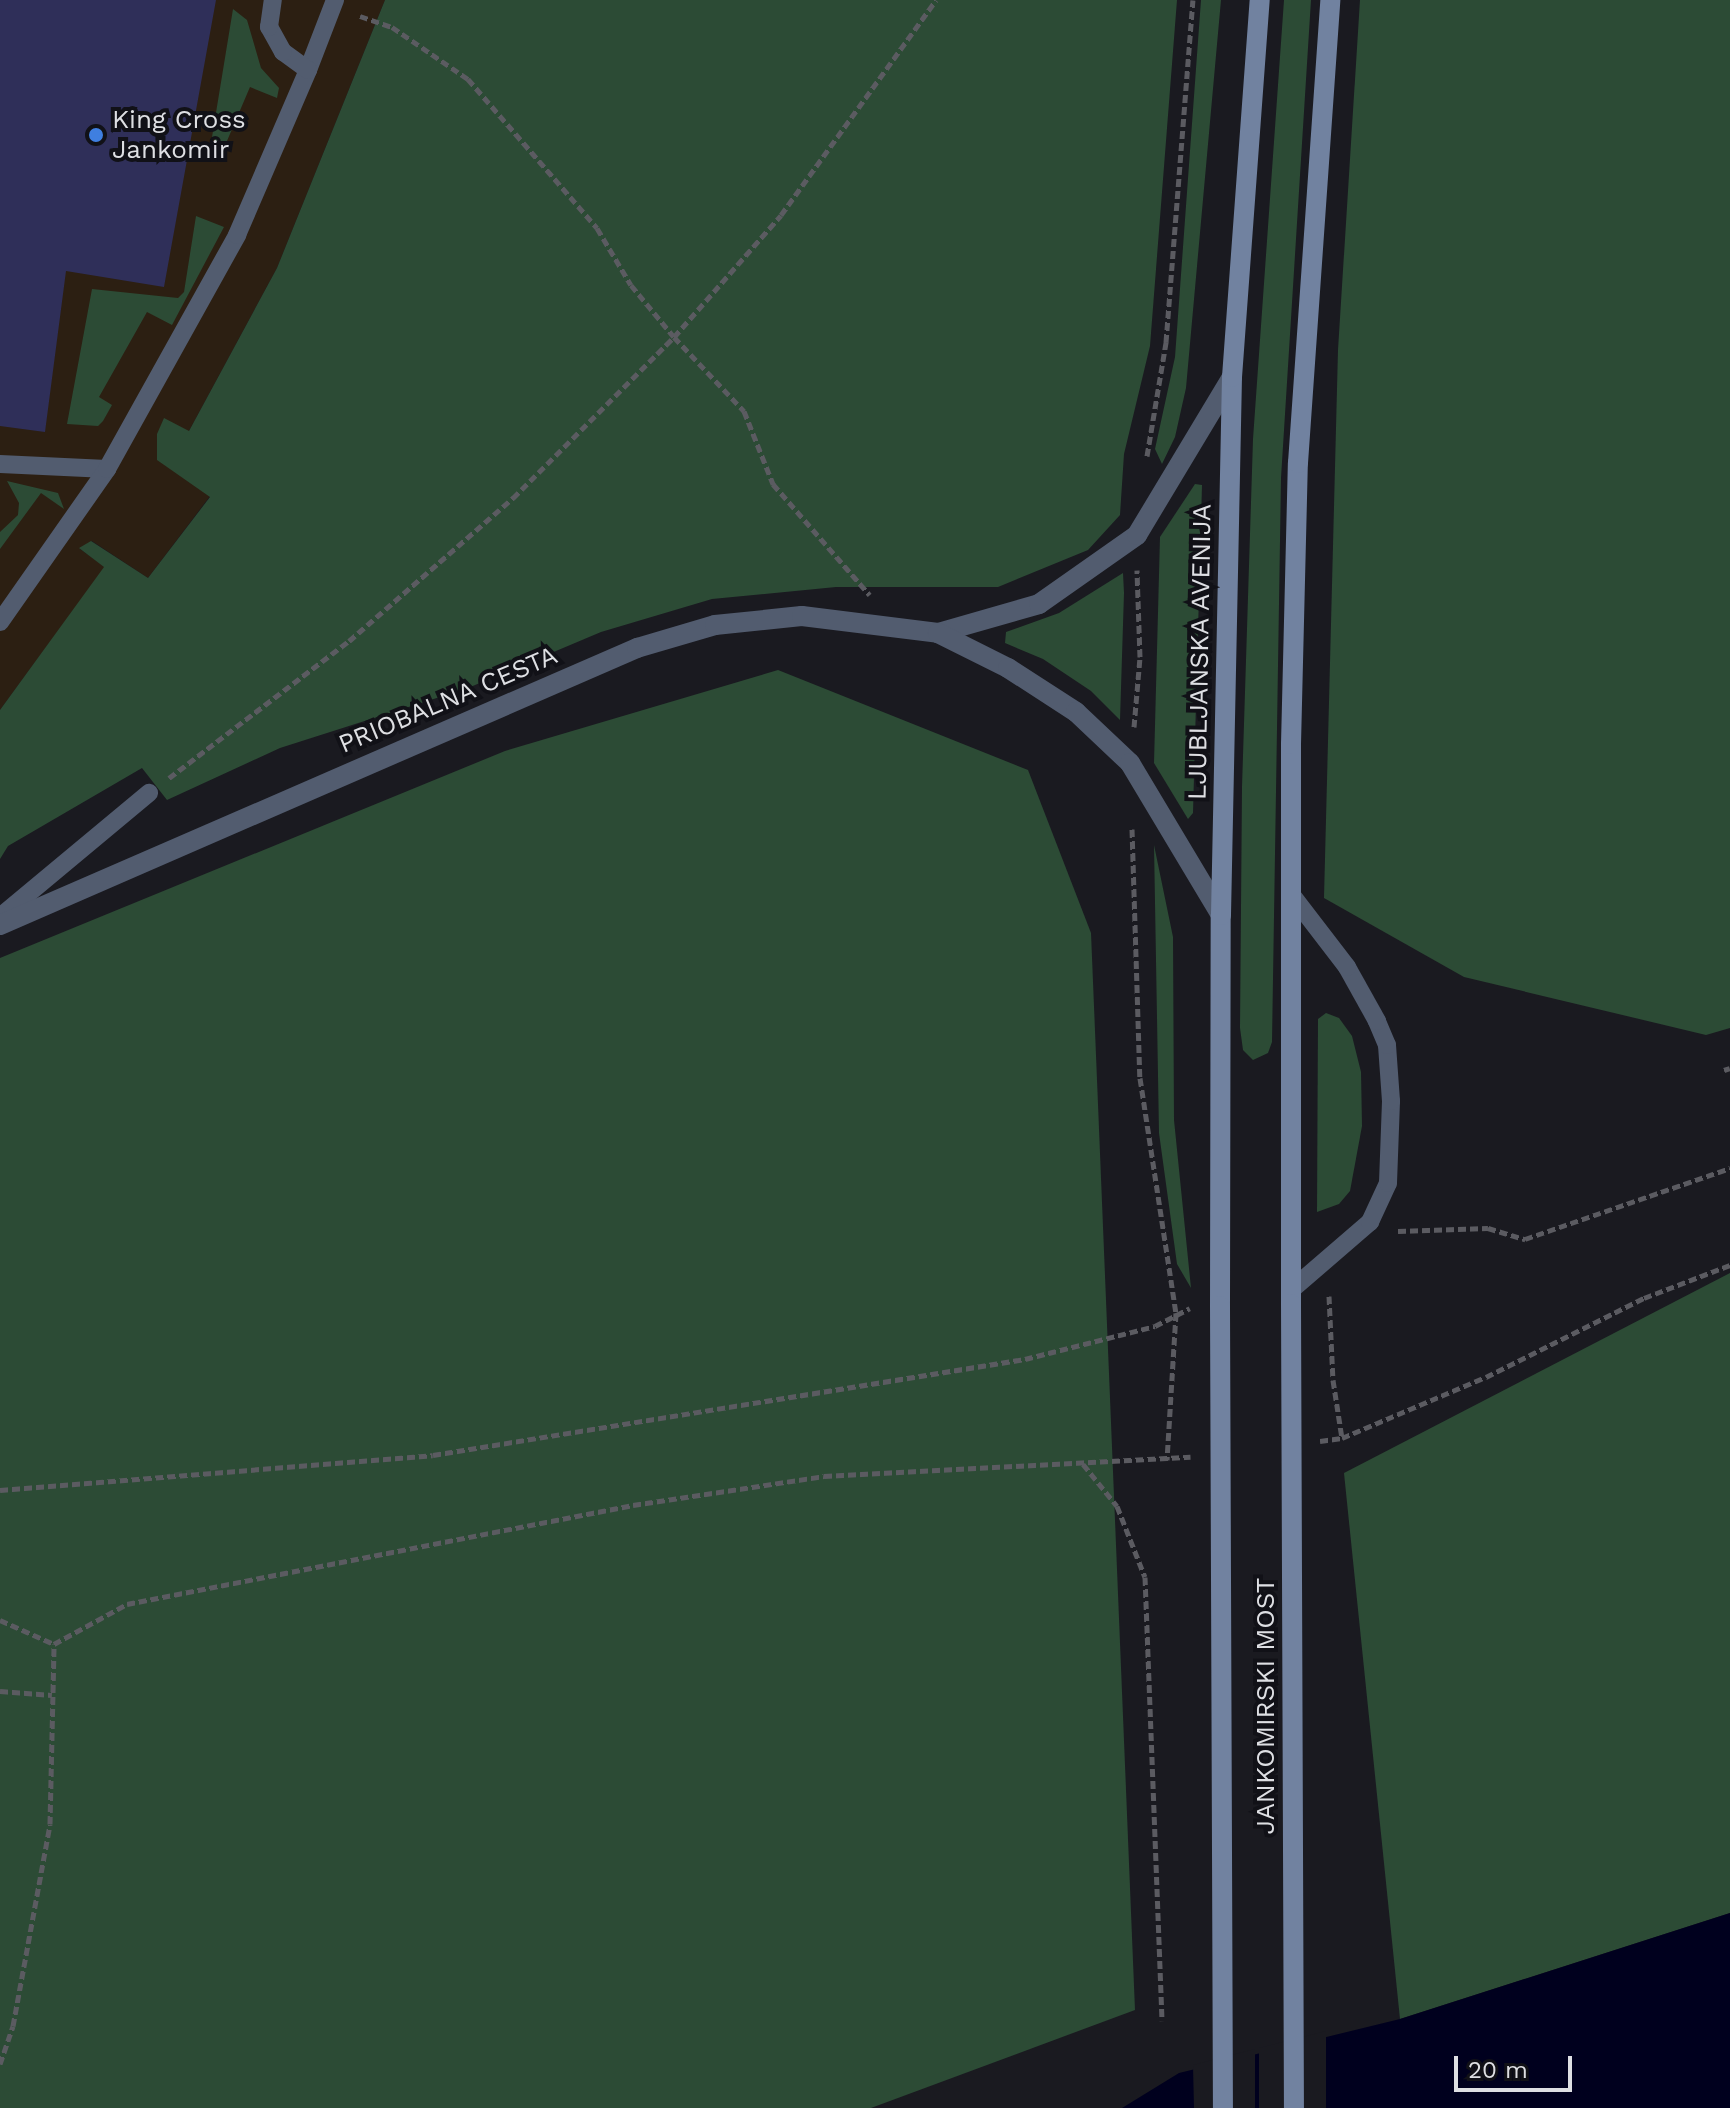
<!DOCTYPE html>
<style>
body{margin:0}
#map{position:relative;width:1730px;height:2108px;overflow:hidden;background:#1a1a20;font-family:"Work Sans",sans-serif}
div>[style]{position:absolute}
.commercial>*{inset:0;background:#2c1f12}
.green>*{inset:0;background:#2c4b35}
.water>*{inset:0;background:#00001e}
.pier>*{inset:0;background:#1a1a20}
.building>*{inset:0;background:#2f2f59}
.path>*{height:5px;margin-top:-2.5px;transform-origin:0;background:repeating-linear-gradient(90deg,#5b5b61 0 8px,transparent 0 12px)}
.lane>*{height:18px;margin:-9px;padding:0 9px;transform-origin:9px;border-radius:9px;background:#525c6f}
.street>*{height:20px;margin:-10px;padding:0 10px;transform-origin:10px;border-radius:10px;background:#525c6f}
.secondary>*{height:20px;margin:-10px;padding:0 10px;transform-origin:10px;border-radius:10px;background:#7182a0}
.secondary-bridge>*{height:20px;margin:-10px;padding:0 10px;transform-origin:10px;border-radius:10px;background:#7182a0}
.dots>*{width:22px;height:22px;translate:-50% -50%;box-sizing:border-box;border:4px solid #111117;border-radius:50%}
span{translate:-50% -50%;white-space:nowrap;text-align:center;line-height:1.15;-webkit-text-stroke:8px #111117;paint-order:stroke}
.poi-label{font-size:26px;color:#dedfe3}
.left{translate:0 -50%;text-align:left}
.street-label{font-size:26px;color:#dedfe3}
.scale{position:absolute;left:1454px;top:2056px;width:118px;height:36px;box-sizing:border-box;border:4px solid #dedfe3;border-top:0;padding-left:10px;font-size:24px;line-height:28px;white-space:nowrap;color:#dedfe3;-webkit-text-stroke:6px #111117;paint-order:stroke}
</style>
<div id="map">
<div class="commercial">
<div style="clip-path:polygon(0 0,385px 0,277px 268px,189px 431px,158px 460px,210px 496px,148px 578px,92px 541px,80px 549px,105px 567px,0 710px)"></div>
</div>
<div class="green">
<div style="clip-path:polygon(385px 0,1177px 0,1150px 346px,1124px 454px,1120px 515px,1088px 550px,998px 587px,836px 587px,712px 599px,601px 632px,468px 688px,280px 748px,167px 800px,142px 768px,8px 846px,0 859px,0 710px,104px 567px,79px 548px,91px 541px,148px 578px,210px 497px,157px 460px,157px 434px,164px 418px,189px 431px,277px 268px)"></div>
<div style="clip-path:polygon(1201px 0,1221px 0,1186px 388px,1175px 437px,1162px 464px,1155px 449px,1175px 357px)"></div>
<div style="clip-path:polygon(1284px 0,1311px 0,1281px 478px,1272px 1042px,1268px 1053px,1253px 1060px,1243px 1050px,1240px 1028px,1242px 787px,1253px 439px)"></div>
<div style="clip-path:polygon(1360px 0,1730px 0,1730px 1028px,1706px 1035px,1464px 977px,1324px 898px,1338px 350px)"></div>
<div style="clip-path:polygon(233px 9px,247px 20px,261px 68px,279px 88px,277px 98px,250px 87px,224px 148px,212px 137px)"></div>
<div style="clip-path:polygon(196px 216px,224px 227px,172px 325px,147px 312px,99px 397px,112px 405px,103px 421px,98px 426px,67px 424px,92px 289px,178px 298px,184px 292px)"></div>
<div style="clip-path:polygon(7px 481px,58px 493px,64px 509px,41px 493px,0 549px,0 532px,18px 515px,19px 503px)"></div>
<div style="clip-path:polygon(1195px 484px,1202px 485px,1193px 813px,1188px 819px,1154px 763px,1160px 537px)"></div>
<div style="clip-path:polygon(1123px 573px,1124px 593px,1120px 720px,1091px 691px,1043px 659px,1005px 643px,1006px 632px,1059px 613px)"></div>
<div style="clip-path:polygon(778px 670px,1028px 770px,1091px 933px,1135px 2010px,871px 2108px,0 2108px,0 958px,505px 751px)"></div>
<div style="clip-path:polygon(1154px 845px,1173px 937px,1174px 1120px,1191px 1288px,1177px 1264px,1159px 1133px)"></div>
<div style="clip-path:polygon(1326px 1013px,1339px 1018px,1352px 1036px,1361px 1072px,1362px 1126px,1350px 1191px,1339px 1204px,1317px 1212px,1318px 1019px)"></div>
<div style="clip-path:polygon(1730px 1273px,1730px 1913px,1400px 2019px,1344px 1473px)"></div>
</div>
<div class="water">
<div style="clip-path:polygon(1730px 1913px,1730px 2108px,1122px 2108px,1179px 2073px,1400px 2019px)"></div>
</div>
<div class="pier">
<div style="clip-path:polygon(1326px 2031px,1326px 2108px,1259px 2108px,1259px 2048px)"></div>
<div style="clip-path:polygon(1255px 2049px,1255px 2108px,1194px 2108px,1193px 2065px)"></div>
</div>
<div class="building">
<div style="clip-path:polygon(0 0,216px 0,164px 287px,66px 271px,45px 432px,0 426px)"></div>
</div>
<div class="path">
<div style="left:360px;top:16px;width:34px;rotate:19deg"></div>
<div style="left:392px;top:27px;width:92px;rotate:34.4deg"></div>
<div style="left:468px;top:79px;width:197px;rotate:49.1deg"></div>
<div style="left:597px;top:228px;width:66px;rotate:59.2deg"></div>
<div style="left:631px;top:285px;width:67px;rotate:50.4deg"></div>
<div style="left:674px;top:337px;width:102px;rotate:46.6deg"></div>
<div style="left:744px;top:411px;width:79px;rotate:68.3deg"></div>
<div style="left:773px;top:484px;width:147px;rotate:48.9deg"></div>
<div style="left:1147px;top:456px;width:116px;rotate:-80.5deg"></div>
<div style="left:1166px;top:342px;width:343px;rotate:-85.5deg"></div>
<div style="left:1134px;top:727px;width:70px;rotate:-85.1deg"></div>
<div style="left:1140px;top:657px;width:87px;rotate:-92deg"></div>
<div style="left:169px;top:778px;width:226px;rotate:-37.3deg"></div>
<div style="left:349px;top:641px;width:218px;rotate:-41.1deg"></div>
<div style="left:513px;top:498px;width:228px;rotate:-45deg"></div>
<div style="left:674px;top:337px;width:162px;rotate:-48.7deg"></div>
<div style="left:781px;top:215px;width:265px;rotate:-54.2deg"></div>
<div style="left:1132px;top:829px;width:249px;rotate:88.2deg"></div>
<div style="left:1140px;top:1078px;width:238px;rotate:81.3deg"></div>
<div style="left:1176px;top:1313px;width:147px;rotate:93.5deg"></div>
<div style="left:1724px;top:1070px;width:6px;rotate:-18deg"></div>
<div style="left:1398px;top:1231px;width:90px;rotate:-1.9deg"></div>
<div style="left:1488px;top:1228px;width:39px;rotate:17deg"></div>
<div style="left:1525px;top:1239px;width:217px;rotate:-19.1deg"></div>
<div style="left:1329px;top:1296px;width:84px;rotate:87.3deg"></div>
<div style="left:1333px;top:1380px;width:59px;rotate:81.2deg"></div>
<div style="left:1320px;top:1441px;width:22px;rotate:-8deg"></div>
<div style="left:1342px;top:1438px;width:156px;rotate:-23deg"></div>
<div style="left:1486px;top:1377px;width:177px;rotate:-26.6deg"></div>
<div style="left:1644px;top:1298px;width:92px;rotate:-21deg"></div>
<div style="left:1083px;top:1464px;width:54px;rotate:51deg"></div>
<div style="left:1117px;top:1506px;width:76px;rotate:68.5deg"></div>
<div style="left:1145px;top:1577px;width:444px;rotate:87.8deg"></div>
<div style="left:0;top:1490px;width:434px;rotate:-4.6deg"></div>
<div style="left:433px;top:1455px;width:600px;rotate:-9.21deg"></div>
<div style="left:1025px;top:1359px;width:134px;rotate:-14.2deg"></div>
<div style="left:1155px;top:1326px;width:39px;rotate:-27deg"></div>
<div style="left:0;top:1620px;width:59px;rotate:24deg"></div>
<div style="left:54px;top:1644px;width:83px;rotate:-28.7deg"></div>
<div style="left:127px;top:1604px;width:516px;rotate:-11.07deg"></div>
<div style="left:633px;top:1505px;width:193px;rotate:-8.6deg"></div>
<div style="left:824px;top:1476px;width:367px;rotate:-3deg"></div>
<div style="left:0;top:1691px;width:52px;rotate:4.4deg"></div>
<div style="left:0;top:2064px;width:40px;rotate:-71.1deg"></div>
<div style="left:13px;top:2026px;width:205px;rotate:-79.6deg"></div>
<div style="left:50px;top:1824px;width:180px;rotate:-88.7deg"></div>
</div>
<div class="lane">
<div style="left:308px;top:70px;width:75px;rotate:-68.9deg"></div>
<div style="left:0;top:464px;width:107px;rotate:2.7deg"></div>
<div style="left:0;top:622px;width:187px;rotate:-55deg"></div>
<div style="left:107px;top:469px;width:268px;rotate:-60.9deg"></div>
<div style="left:237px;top:235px;width:180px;rotate:-66.7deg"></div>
<div style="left:308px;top:70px;width:31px;rotate:-144deg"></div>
<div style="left:283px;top:52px;width:29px;rotate:-119deg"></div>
<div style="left:269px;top:27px;width:27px;rotate:-82deg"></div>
<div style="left:0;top:917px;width:194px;rotate:-39.8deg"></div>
<div style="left:1290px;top:1291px;width:106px;rotate:-40.8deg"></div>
<div style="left:1370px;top:1222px;width:43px;rotate:-65.2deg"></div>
<div style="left:1388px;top:1183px;width:82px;rotate:-87.9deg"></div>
<div style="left:1391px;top:1101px;width:56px;rotate:-94.1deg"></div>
<div style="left:1387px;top:1045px;width:26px;rotate:-113deg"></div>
<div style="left:1377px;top:1021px;width:62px;rotate:-119.1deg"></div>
<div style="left:1347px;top:967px;width:87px;rotate:-127.5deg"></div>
</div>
<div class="street">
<div style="left:938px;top:633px;width:105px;rotate:-16deg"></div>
<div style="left:1039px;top:604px;width:120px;rotate:-35.1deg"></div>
<div style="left:1137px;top:535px;width:184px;rotate:-59deg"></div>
<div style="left:0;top:925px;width:695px;rotate:-23.5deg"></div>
<div style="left:637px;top:648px;width:81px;rotate:-16.4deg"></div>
<div style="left:715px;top:625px;width:87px;rotate:-5.9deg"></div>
<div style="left:802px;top:616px;width:137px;rotate:7.1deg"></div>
<div style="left:938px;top:633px;width:78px;rotate:26.6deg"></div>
<div style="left:1008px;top:668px;width:81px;rotate:32.9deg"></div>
<div style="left:1076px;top:712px;width:74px;rotate:43.4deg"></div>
<div style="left:1130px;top:763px;width:177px;rotate:59.1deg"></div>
</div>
<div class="secondary">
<div style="left:1291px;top:1304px;width:560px;rotate:-90deg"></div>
<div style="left:1291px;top:744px;width:281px;rotate:-88.6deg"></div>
<div style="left:1298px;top:463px;width:464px;rotate:-86deg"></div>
<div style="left:1220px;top:1306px;width:391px;rotate:-89.9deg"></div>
<div style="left:1221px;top:915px;width:538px;rotate:-88.83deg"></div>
<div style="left:1232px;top:377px;width:378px;rotate:-85.8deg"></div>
</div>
<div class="secondary-bridge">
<div style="left:1291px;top:1304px;width:804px;rotate:89.79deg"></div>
<div style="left:1220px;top:1306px;width:802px;rotate:89.79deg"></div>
</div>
<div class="dots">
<div style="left:96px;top:135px;background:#3f7fe0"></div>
</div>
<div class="poi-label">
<span class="left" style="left:112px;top:135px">King Cross<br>Jankomir</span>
</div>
<div class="street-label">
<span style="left:1200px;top:652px;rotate:-89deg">LJUBLJANSKA AVENIJA</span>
<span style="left:448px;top:700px;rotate:-23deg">PRIOBALNA CESTA</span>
<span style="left:1266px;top:1706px;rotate:-90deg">JANKOMIRSKI MOST</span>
</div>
<div class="scale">20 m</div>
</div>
